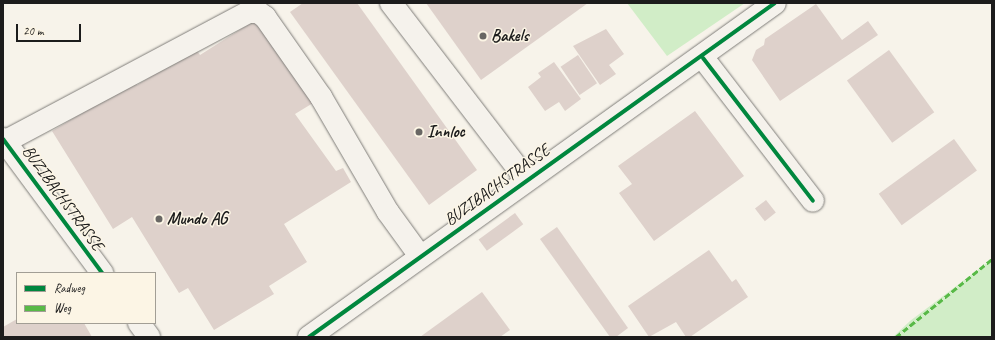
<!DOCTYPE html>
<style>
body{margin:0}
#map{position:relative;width:995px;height:340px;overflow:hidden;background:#f7f3ea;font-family:Caveat,sans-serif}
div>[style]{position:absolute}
.green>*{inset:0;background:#d1edc7}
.building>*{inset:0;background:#ded1cb;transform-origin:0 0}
.roads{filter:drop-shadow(0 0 1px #7f7d79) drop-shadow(0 0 1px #7f7d79)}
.minor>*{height:22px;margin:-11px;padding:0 11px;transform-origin:11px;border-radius:11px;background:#f5f2ec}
.quiet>*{height:3px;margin-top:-1.5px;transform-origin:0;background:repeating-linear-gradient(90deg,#58b947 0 6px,transparent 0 9px)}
.cycleway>*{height:4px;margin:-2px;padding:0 2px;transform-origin:2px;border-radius:2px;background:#00873e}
.dots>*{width:11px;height:11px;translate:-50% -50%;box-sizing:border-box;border:2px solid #fcf5e5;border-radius:50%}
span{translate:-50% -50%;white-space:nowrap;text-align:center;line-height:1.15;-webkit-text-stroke:3px #fcf5e5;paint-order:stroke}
.poi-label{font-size:17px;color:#1c1c1c;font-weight:700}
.left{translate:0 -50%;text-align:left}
.street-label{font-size:17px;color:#1c1c1c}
.frame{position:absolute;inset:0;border:4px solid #1c1c1c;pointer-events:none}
.legend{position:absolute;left:16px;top:272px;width:140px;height:52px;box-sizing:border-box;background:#fcf5e5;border:1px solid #a29e95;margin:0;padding:5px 7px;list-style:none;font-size:12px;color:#1c1c1c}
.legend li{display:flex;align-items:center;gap:8px;height:20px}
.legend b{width:20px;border:1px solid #a29e95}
.scale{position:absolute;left:16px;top:24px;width:65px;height:18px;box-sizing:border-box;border:2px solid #1c1c1c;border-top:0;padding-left:5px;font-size:12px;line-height:14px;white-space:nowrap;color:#1c1c1c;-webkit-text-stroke:3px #fcf5e5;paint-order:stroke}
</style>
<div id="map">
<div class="green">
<div style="clip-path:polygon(627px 3px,745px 3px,667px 56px)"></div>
<div style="clip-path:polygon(992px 259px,992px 337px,893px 337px,910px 321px)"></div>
</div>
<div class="building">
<div style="clip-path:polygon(303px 3px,357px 3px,477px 170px,429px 205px,290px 12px)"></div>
<div style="clip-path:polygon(426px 3px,588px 3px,481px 80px)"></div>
<div style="clip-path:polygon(816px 4px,842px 40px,868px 21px,878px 35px,780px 101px,752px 60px,756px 50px,764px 45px,765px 39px)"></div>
<div style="clip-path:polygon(260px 17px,313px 103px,295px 114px,336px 171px,343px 168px,351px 182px,284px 224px,307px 262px,269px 286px,274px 294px,214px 330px,188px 288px,179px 293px,132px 217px,113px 229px,52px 131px,135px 81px,137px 85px,196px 49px,200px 55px)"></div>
<div style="clip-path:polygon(606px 29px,624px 54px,609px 65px,616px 74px,600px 85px,573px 46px)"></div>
<div style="left:889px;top:50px;width:77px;height:52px;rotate:54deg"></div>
<div style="left:578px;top:55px;width:34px;height:21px;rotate:56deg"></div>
<div style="clip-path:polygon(554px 62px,581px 99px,565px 111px,559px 102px,545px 111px,528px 87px,541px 77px,538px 73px)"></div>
<div style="clip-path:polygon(695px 111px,744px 176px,654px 241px,619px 193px,632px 184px,618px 166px)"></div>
<div style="left:954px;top:139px;width:39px;height:93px;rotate:54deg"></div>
<div style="left:766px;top:200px;width:16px;height:14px;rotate:52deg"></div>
<div style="left:515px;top:213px;width:14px;height:45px;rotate:54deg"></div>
<div style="clip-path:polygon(557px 227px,628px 328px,616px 337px,610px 337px,540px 239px)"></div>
<div style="clip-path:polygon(709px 250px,732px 282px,736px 279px,748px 297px,690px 337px,686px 337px,676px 322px,649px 337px,628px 306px)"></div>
<div style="clip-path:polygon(482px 292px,510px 330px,500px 337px,420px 337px)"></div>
<div style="clip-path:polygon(17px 319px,17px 323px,84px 323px,92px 337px,3px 337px,3px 327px)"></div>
</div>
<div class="roads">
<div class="minor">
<div style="left:391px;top:3px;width:222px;rotate:52.5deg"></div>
<div style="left:703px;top:58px;width:180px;rotate:52.4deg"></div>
<div style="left:3px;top:139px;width:167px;rotate:53.5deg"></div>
<div style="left:6px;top:141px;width:275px;rotate:-28deg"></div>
<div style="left:249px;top:12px;width:9px"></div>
<div style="left:258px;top:12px;width:9px;rotate:36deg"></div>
<div style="left:265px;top:17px;width:98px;rotate:55deg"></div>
<div style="left:321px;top:97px;width:133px;rotate:59.8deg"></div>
<div style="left:388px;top:212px;width:54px;rotate:54deg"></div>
<div style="left:139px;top:323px;width:17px;rotate:54deg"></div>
<div style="left:309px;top:337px;width:573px;rotate:-35.63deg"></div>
</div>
</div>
<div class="quiet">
<div style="left:896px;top:337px;width:124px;rotate:-39.1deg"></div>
</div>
<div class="cycleway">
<div style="left:703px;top:58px;width:180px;rotate:52.4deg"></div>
<div style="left:3px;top:139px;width:167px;rotate:53.5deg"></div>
<div style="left:309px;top:337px;width:573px;rotate:-35.63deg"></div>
</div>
<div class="dots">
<div style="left:483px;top:36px;background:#696764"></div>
<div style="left:419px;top:132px;background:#696764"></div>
<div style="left:159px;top:219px;background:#696764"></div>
</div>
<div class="poi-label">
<span class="left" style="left:491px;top:36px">Bakels</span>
<span class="left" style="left:427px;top:132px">Innloc</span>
<span class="left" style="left:167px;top:219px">Mundo AG</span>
</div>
<div class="street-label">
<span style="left:497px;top:185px;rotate:-36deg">BUZIBACHSTRASSE</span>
<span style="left:63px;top:198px;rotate:54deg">BUZIBACHSTRASSE</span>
</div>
<div class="frame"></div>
<ul class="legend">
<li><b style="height:5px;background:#00873e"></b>Radweg</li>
<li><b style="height:5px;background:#58b947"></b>Weg</li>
</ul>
<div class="scale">20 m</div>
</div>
